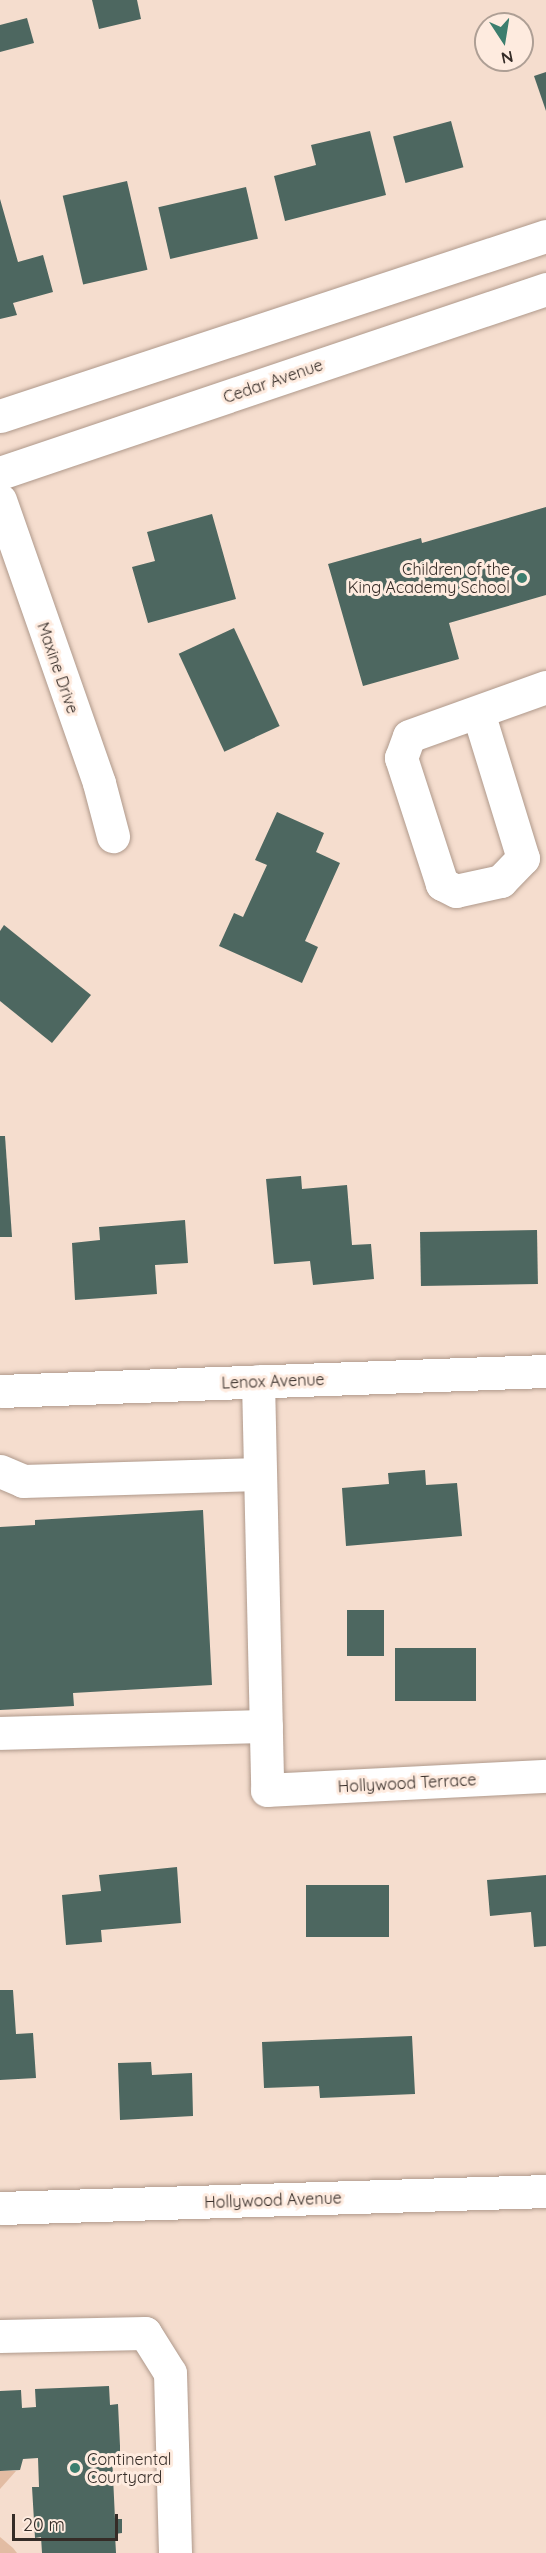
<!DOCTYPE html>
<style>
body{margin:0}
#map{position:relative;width:546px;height:2553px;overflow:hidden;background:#f5ddce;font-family:Quicksand,sans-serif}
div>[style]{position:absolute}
.green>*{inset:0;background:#e2bca3}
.building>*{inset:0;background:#4d6760;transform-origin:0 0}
.roads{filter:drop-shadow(0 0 2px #af998b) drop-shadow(0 0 2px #af998b)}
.minor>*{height:33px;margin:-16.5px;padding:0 16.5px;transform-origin:16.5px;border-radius:16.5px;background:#fff}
.major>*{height:33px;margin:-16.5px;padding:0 16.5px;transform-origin:16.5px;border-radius:16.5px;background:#fff}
.dots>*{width:16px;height:16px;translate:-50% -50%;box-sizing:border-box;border:3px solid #feebdf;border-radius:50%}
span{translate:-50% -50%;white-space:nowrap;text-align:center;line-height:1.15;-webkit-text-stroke:6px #feebdf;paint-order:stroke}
.street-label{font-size:16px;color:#352c27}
.poi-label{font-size:16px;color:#352c27}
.right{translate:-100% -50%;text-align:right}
.left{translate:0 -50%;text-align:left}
.north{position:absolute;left:474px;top:12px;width:60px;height:60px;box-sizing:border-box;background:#feebdf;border:2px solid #ae9f95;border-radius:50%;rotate:168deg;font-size:16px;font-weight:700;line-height:24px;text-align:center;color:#352c27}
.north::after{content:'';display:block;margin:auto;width:21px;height:27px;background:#3c7e6e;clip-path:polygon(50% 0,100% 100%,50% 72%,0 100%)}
.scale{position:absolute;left:12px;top:2514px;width:106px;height:27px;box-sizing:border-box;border:3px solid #352c27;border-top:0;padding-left:8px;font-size:18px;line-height:21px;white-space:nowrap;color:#352c27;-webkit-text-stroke:4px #feebdf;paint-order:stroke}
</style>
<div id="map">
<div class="green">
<div style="clip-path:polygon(0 2471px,16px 2471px,0 2489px)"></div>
<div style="clip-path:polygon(0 2537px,13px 2548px,17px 2553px,0 2553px)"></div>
</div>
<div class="building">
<div style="clip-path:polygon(92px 0,137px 0,141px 19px,99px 29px)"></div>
<div style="clip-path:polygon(27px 18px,34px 43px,0 52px,0 25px)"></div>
<div style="clip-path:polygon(546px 72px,546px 111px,534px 76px)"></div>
<div style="left:451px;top:121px;width:48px;height:60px;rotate:75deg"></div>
<div style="clip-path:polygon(370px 131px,386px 195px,285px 221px,274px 176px,316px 165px,311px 145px)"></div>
<div style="left:127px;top:181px;width:91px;height:66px;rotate:77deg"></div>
<div style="left:246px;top:187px;width:53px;height:90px;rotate:77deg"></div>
<div style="clip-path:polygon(0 199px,18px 262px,43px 255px,53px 292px,13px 303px,17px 315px,0 319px)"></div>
<div style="clip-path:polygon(546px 507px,546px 595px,449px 623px,459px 659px,363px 686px,328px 564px,421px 538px,422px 543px)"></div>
<div style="clip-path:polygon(212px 514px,236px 599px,148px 623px,132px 567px,155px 561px,147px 532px)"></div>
<div style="left:234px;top:628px;width:108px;height:61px;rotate:65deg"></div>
<div style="clip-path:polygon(277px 812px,324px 833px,316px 852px,340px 863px,305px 941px,318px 947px,302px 983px,219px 946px,234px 913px,243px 917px,267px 865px,255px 860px)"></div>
<div style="clip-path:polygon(4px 925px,91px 995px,52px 1043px,0 1001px,0 931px)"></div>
<div style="clip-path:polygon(0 1136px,5px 1136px,12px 1237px,0 1237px)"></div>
<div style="clip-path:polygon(301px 1176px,302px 1189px,347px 1185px,352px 1245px,371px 1244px,374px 1279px,313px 1285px,310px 1261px,274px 1264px,266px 1179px)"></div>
<div style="clip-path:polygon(185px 1220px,188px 1263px,155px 1265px,157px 1294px,75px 1300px,72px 1243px,100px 1240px,99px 1227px)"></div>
<div style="left:537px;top:1230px;width:54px;height:117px;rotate:89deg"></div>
<div style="clip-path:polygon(425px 1470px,426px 1485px,457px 1483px,462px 1536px,346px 1546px,342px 1488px,389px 1484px,388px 1473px)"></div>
<div style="clip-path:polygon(203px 1510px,212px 1685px,73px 1693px,74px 1706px,0 1710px,0 1527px,35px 1525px,35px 1520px)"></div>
<div style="left:347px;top:1610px;width:37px;height:46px"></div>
<div style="left:395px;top:1648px;width:81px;height:53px"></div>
<div style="clip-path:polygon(177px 1867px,181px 1923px,101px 1930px,102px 1942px,66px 1945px,62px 1895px,101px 1891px,99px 1875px)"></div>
<div style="clip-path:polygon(546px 1875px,546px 1946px,534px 1947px,531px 1912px,490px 1916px,487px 1880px)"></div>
<div style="left:306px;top:1885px;width:83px;height:52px"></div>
<div style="clip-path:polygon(0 1990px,13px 1990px,16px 2034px,33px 2033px,36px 2078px,0 2080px)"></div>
<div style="clip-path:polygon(412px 2036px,415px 2094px,320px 2098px,319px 2086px,264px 2088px,262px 2042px)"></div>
<div style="clip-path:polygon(151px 2062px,152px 2075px,192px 2073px,193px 2116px,120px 2120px,118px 2063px)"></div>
<div style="clip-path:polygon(109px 2386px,110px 2405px,118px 2404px,120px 2446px,120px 2455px,112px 2455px,115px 2519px,122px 2519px,122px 2533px,115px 2534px,116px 2553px,42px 2553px,41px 2537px,35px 2538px,32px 2487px,39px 2487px,38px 2458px,23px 2459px,20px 2470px,0 2471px,0 2391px,21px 2390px,22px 2408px,36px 2407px,35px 2389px)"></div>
</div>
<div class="roads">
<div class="minor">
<div style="left:0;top:500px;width:300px;rotate:70.7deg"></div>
<div style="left:99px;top:783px;width:55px;rotate:75.2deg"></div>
<div style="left:478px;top:712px;width:153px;rotate:72.9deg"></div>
<div style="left:523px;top:858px;width:32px;rotate:134deg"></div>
<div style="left:501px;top:881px;width:46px;rotate:167.5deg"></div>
<div style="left:456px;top:891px;width:16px;rotate:-153deg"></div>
<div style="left:442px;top:884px;width:133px;rotate:-108deg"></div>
<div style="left:401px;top:758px;width:23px;rotate:-70deg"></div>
<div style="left:409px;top:736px;width:145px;rotate:-19.7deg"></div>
<div style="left:258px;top:1381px;width:409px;rotate:88.7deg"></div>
<div style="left:267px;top:1790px;width:279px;rotate:-2.9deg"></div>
<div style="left:0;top:1391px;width:546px;rotate:-2.1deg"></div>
<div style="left:0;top:1471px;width:25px;rotate:23deg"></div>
<div style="left:23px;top:1481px;width:236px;rotate:-1.7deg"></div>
<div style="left:0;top:1733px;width:266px;rotate:-1.5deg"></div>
<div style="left:0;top:2208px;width:546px;rotate:-1.78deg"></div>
<div style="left:0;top:2336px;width:145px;rotate:-1.2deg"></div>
<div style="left:145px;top:2333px;width:47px;rotate:58deg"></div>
<div style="left:170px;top:2373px;width:180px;rotate:88.4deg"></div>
</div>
<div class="major">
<div style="left:0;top:416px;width:575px;rotate:-18.25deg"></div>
<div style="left:0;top:473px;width:576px;rotate:-18.62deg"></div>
</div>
</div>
<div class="dots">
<div style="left:522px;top:578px;background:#3c7e6e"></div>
<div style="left:75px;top:2468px;background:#3c7e6e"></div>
</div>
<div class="street-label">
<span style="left:273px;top:381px;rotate:-19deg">Cedar Avenue</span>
<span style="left:58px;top:668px;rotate:71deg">Maxine Drive</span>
<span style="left:273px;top:1381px;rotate:-2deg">Lenox Avenue</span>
<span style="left:407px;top:1783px;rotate:-3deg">Hollywood Terrace</span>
<span style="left:273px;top:2200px;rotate:-2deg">Hollywood Avenue</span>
</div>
<div class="poi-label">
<span class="right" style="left:510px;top:578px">Children of the<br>King Academy School</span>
<span class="left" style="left:87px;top:2468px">Continental<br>Courtyard</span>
</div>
<div class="north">N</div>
<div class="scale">20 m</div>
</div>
